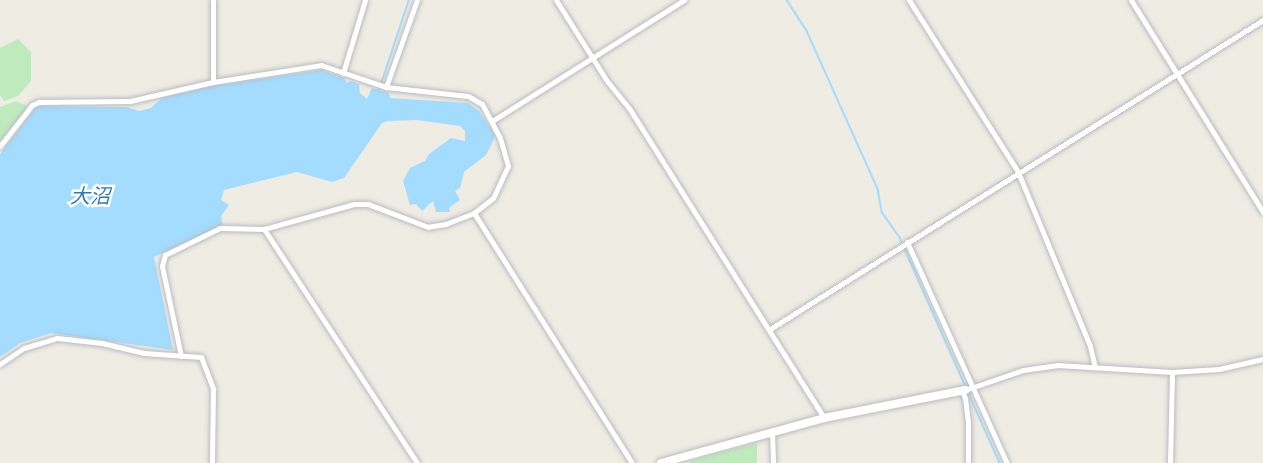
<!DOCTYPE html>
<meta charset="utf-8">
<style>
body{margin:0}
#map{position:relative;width:1263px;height:463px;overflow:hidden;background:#efece3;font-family:Commissioner,"Noto Sans JP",sans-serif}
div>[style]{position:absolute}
.green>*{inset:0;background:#bfeabd}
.water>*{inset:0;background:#a3dcff}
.stream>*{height:1.5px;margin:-0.75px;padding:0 0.75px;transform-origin:0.75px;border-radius:0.75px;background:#a3dcff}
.roads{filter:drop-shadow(0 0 2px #b8bcc1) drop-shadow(0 0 2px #b8bcc1)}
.street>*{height:5px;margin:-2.5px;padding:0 2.5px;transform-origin:2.5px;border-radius:2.5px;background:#fff}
.secondary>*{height:8px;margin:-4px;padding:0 4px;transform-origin:4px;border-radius:4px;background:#fff}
span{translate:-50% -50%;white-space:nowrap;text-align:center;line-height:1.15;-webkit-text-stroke:5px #fff;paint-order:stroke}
.water-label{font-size:20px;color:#3378b2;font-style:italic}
</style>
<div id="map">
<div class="green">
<div style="clip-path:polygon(18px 39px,31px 52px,31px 81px,18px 96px,4px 101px,0 95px,0 48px)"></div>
<div style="clip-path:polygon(16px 101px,27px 106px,27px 109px,0 141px,0 107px)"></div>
<div style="clip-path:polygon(757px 443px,757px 463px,690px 463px,690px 461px)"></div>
</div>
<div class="water">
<div style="clip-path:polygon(321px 70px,344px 78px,347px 83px,351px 81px,359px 84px,360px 93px,367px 99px,372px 88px,389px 93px,390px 98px,468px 103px,479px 111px,495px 135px,494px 139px,486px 155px,464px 172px,460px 188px,455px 191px,460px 200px,449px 208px,450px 212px,436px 212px,433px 201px,422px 211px,416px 204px,410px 205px,403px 181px,410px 168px,425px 161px,429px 154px,451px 138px,465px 141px,465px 131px,460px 126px,417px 120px,388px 121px,382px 123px,344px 178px,332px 182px,297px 172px,224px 190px,221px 200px,229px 205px,221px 216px,223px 225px,154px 257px,173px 350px,51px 333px,20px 343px,0 357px,0 154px,37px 106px,126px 107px,139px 111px,151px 108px,162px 98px,211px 86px)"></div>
</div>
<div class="stream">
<div style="left:787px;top:0;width:37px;rotate:57deg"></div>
<div style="left:807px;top:31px;width:173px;rotate:65.8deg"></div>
<div style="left:878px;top:189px;width:23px;rotate:80deg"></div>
<div style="left:882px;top:212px;width:32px;rotate:55deg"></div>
<div style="left:900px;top:238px;width:163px;rotate:66.1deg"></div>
<div style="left:379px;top:90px;width:95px;rotate:-71.6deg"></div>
<div style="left:968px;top:392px;width:78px;rotate:65.7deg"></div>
</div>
<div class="roads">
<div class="street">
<div style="left:213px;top:0;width:82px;rotate:90deg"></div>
<div style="left:556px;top:0;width:96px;rotate:57.8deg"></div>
<div style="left:607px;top:81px;width:35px;rotate:51deg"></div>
<div style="left:629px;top:108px;width:366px;rotate:57.8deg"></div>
<div style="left:909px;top:0;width:204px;rotate:57.6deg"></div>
<div style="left:1018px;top:172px;width:188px;rotate:67.5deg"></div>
<div style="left:1090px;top:346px;width:22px;rotate:77deg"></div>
<div style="left:1131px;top:0;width:250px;rotate:58.1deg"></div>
<div style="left:343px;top:73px;width:76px;rotate:-73.2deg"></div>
<div style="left:386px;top:87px;width:92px;rotate:-70.4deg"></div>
<div style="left:492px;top:121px;width:227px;rotate:-32.2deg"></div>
<div style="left:0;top:146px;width:52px;rotate:-52deg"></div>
<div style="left:32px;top:105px;width:8px;rotate:-23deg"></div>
<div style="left:39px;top:102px;width:91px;rotate:-0.6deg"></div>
<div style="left:130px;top:101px;width:85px;rotate:-12.9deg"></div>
<div style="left:213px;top:82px;width:109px;rotate:-8.9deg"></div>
<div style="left:321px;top:65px;width:69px;rotate:18.7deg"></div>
<div style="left:386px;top:87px;width:82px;rotate:6.3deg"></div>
<div style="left:468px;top:96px;width:16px;rotate:30deg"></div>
<div style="left:482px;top:104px;width:38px;rotate:62deg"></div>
<div style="left:500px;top:138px;width:29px;rotate:74deg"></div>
<div style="left:508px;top:166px;width:35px;rotate:115deg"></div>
<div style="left:493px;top:198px;width:24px;rotate:142deg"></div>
<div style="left:474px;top:213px;width:30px;rotate:159deg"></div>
<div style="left:446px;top:224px;width:18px;rotate:171deg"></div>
<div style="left:428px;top:227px;width:64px;rotate:-159deg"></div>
<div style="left:368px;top:204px;width:14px;rotate:180deg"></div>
<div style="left:354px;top:204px;width:93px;rotate:164.5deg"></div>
<div style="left:264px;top:229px;width:44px;rotate:-178.7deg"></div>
<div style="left:220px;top:228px;width:61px;rotate:153.9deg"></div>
<div style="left:165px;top:255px;width:11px;rotate:105deg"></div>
<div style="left:162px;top:266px;width:92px;rotate:78.1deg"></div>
<div style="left:474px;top:213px;width:296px;rotate:57.7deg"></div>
<div style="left:264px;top:229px;width:280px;rotate:56.8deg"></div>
<div style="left:907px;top:242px;width:243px;rotate:65.7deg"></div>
<div style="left:770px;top:329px;width:582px;rotate:-32.08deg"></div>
<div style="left:0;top:364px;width:29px;rotate:-34deg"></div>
<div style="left:24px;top:348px;width:34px;rotate:-17deg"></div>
<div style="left:57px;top:338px;width:45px;rotate:6.3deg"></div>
<div style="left:102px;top:343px;width:43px;rotate:13.4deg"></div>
<div style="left:144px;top:353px;width:57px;rotate:4deg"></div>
<div style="left:201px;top:357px;width:34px;rotate:69deg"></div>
<div style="left:213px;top:389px;width:74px;rotate:90.8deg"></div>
<div style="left:965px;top:390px;width:61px;rotate:-19deg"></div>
<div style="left:1023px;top:370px;width:34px;rotate:-8deg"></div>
<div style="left:1057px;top:365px;width:115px;rotate:3.5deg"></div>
<div style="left:1172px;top:372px;width:47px;rotate:-3.7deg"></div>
<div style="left:1219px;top:369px;width:45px;rotate:-12.8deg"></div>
<div style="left:962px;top:391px;width:8px;rotate:67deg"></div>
<div style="left:965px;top:398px;width:23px;rotate:83deg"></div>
<div style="left:968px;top:421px;width:42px;rotate:90deg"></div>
<div style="left:772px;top:432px;width:31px;rotate:88deg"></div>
<div style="left:1170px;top:463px;width:91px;rotate:-88.7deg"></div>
</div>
<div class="secondary">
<div style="left:661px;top:463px;width:169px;rotate:-15.4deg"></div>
<div style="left:824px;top:418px;width:144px;rotate:-11.2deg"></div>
</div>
</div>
<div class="water-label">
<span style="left:90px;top:195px">大沼</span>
</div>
</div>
